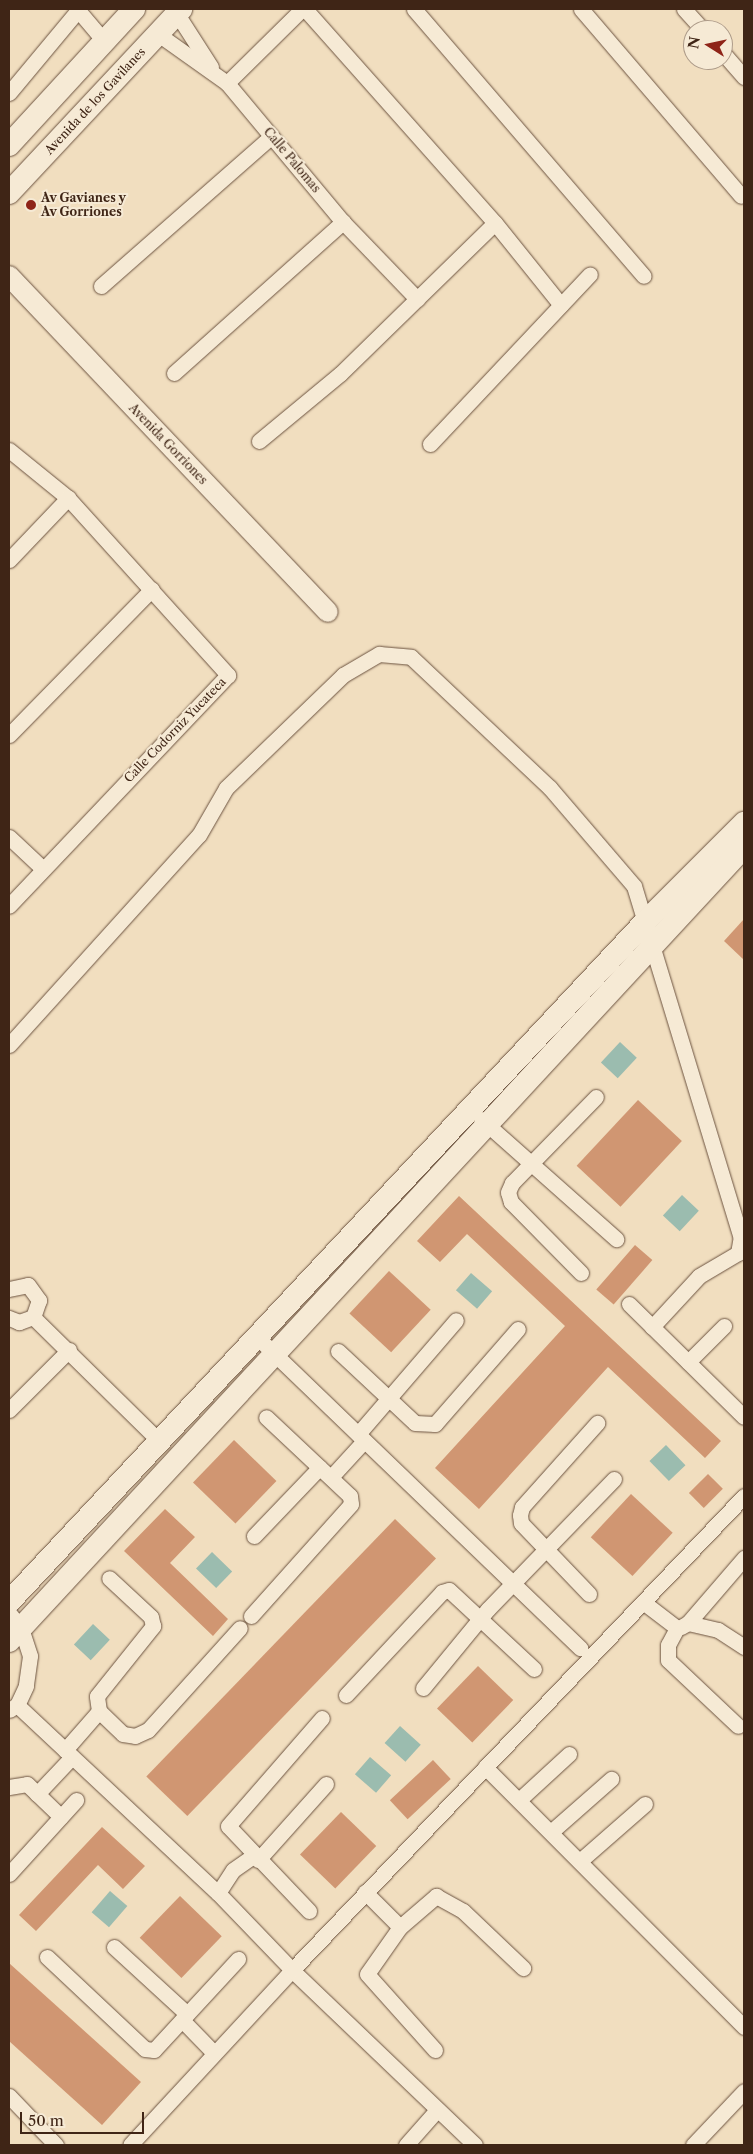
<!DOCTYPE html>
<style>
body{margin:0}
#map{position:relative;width:753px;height:2154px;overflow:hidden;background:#f1debf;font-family:"Libre Caslon Text",serif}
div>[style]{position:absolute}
.water>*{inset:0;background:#9bbcaf;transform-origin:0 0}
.building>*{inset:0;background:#d09672;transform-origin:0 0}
.roads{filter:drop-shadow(0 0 1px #6c5340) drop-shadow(0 0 1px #6c5340)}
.minor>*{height:15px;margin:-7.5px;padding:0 7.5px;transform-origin:7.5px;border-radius:7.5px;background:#f6ead5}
.tertiary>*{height:20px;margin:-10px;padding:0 10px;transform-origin:10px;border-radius:10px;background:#f6ead5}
.secondary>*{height:22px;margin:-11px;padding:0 11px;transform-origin:11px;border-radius:11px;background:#f6ead5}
.dots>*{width:14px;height:14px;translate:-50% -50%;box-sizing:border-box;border:2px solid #f6ead5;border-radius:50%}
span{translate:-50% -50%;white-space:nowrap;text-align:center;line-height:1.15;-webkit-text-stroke:4px #f6ead5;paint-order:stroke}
.street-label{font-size:12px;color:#3f2516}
.poi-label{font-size:12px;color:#3f2516;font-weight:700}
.left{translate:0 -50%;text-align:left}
.frame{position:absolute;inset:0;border:10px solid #3f2516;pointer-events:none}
.north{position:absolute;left:683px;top:20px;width:50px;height:50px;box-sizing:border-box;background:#f6ead5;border:1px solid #ad9b89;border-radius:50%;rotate:280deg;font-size:14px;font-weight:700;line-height:20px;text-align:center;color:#3f2516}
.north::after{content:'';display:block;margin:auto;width:18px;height:22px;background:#8f2418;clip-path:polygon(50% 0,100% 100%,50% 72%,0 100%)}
.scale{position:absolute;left:20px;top:2112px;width:124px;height:22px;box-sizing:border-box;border:2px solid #3f2516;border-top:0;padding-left:6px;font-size:15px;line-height:18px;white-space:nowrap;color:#3f2516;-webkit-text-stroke:4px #f6ead5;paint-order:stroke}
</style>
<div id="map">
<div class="water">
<div style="left:620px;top:1042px;width:23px;height:28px;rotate:43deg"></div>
<div style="left:682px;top:1195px;width:23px;height:28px;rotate:43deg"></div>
<div style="left:471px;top:1273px;width:28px;height:23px;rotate:41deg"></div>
<div style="left:666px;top:1445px;width:28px;height:23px;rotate:46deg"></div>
<div style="left:212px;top:1552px;width:28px;height:23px;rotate:44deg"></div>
<div style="left:93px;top:1624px;width:23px;height:28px;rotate:43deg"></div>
<div style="left:400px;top:1726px;width:28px;height:23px;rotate:42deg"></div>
<div style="left:370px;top:1757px;width:28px;height:23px;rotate:41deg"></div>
<div style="left:110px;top:1891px;width:23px;height:28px;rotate:41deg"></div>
</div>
<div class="building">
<div style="clip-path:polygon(744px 919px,744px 960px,724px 941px)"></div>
<div style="left:638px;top:1100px;width:60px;height:90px;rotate:43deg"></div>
<div style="clip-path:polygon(459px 1196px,721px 1441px,705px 1458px,608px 1367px,479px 1509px,435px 1468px,565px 1326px,467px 1234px,440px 1262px,417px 1241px)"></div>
<div style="left:635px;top:1245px;width:23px;height:59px;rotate:41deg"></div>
<div style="left:389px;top:1271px;width:57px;height:58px;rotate:43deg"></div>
<div style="left:234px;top:1440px;width:59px;height:59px;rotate:44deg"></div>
<div style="left:708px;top:1474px;width:21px;height:27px;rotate:45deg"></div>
<div style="left:631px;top:1494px;width:57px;height:59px;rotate:43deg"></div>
<div style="clip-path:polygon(165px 1509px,195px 1537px,170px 1563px,228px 1619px,213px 1636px,124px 1551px)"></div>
<div style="left:395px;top:1519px;width:57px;height:358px;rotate:44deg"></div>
<div style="left:478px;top:1666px;width:49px;height:59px;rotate:44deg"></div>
<div style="left:433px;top:1760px;width:26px;height:59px;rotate:47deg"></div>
<div style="left:341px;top:1812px;width:49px;height:59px;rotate:44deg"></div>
<div style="clip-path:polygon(102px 1827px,145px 1866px,123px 1889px,98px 1865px,36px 1931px,19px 1915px)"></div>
<div style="left:180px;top:1896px;width:58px;height:58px;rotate:44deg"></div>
<div style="clip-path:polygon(9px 1963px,141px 2082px,102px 2125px,9px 2041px)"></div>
</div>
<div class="roads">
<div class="minor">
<div style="left:77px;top:9px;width:43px;rotate:49.7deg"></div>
<div style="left:305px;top:9px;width:286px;rotate:48.4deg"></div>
<div style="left:495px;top:223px;width:105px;rotate:51.2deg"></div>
<div style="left:414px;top:9px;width:352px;rotate:49.3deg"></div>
<div style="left:581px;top:9px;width:246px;rotate:49.4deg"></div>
<div style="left:684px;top:9px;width:28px;rotate:48deg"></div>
<div style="left:177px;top:14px;width:63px;rotate:57.3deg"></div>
<div style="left:158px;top:34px;width:85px;rotate:35.4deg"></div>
<div style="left:227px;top:83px;width:181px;rotate:50.2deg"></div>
<div style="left:343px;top:222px;width:107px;rotate:46.1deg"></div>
<div style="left:723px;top:53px;width:32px;rotate:49deg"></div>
<div style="left:227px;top:83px;width:105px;rotate:-44.6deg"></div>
<div style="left:9px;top:93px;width:109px;rotate:-50.2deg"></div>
<div style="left:101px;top:286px;width:227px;rotate:-41.3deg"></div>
<div style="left:174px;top:373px;width:227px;rotate:-41.8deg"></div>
<div style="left:259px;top:441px;width:105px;rotate:-39.6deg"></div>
<div style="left:340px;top:374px;width:216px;rotate:-44.3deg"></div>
<div style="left:430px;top:444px;width:233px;rotate:-46.7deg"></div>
<div style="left:9px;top:450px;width:76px;rotate:39.1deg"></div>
<div style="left:68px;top:498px;width:239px;rotate:47.9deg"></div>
<div style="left:228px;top:675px;width:318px;rotate:133.5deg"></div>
<div style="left:9px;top:560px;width:86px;rotate:-46.4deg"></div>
<div style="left:9px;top:735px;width:204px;rotate:-45.6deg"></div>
<div style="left:9px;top:837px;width:45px;rotate:43.2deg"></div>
<div style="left:9px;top:1045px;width:283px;rotate:-47.9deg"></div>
<div style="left:199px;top:835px;width:54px;rotate:-60.1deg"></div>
<div style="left:226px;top:788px;width:163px;rotate:-44deg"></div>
<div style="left:343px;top:675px;width:42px;rotate:-30.3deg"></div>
<div style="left:379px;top:654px;width:32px;rotate:5deg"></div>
<div style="left:411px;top:657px;width:191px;rotate:43.3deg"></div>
<div style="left:550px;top:788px;width:129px;rotate:49.4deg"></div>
<div style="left:634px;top:886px;width:377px;rotate:73.1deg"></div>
<div style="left:481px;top:1119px;width:181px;rotate:41.6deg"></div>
<div style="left:581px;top:1273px;width:100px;rotate:-134.6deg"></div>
<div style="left:511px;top:1202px;width:10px;rotate:-107deg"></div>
<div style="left:508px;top:1192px;width:10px;rotate:-66deg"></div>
<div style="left:512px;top:1183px;width:120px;rotate:-45.7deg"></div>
<div style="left:9px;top:1289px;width:19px;rotate:-12deg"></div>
<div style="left:28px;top:1285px;width:19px;rotate:54deg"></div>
<div style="left:39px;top:1300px;width:18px;rotate:109deg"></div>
<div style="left:33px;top:1317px;width:15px;rotate:160deg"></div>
<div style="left:19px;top:1322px;width:11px;rotate:-158deg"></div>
<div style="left:629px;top:1304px;width:161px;rotate:44.5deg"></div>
<div style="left:33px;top:1317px;width:178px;rotate:44.5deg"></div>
<div style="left:652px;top:1327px;width:69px;rotate:-47.3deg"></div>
<div style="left:699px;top:1276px;width:45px;rotate:-30.5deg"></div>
<div style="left:738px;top:1253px;width:17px;rotate:-80deg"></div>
<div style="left:259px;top:1339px;width:446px;rotate:43.9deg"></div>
<div style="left:338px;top:1351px;width:105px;rotate:43.1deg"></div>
<div style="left:415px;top:1423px;width:20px;rotate:3deg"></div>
<div style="left:435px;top:1424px;width:126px;rotate:-48.9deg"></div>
<div style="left:688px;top:1362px;width:51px;rotate:-45deg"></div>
<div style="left:9px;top:1410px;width:85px;rotate:-45deg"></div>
<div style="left:358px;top:1434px;width:150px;rotate:-49.3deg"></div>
<div style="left:331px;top:1477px;width:49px;rotate:-47.5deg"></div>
<div style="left:254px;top:1536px;width:95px;rotate:-46.3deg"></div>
<div style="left:589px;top:1594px;width:98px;rotate:-133.8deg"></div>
<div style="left:521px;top:1523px;width:8px;rotate:-97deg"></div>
<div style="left:520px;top:1515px;width:8px;rotate:-76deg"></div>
<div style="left:522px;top:1507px;width:113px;rotate:-48.2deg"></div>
<div style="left:643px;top:1602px;width:43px;rotate:37.4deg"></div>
<div style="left:677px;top:1628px;width:19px;rotate:118deg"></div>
<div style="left:668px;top:1645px;width:15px;rotate:90deg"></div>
<div style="left:668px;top:1660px;width:96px;rotate:43.3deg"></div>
<div style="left:9px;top:1613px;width:19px;rotate:51deg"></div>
<div style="left:21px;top:1628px;width:29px;rotate:72deg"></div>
<div style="left:30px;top:1656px;width:30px;rotate:98deg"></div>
<div style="left:26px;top:1686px;width:21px;rotate:115deg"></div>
<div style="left:17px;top:1705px;width:9px;rotate:148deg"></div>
<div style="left:251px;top:1616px;width:150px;rotate:-48.2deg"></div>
<div style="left:351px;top:1504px;width:8px;rotate:-97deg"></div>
<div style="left:350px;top:1496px;width:115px;rotate:-136.8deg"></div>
<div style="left:688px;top:1623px;width:86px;rotate:-49.3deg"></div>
<div style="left:681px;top:1627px;width:8px;rotate:-30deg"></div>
<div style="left:688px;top:1623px;width:31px;rotate:13deg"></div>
<div style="left:718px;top:1630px;width:31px;rotate:33deg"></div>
<div style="left:423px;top:1688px;width:102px;rotate:-50.6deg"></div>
<div style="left:488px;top:1609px;width:181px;rotate:-45.9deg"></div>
<div style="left:346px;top:1695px;width:141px;rotate:-47deg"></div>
<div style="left:442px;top:1592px;width:7px;rotate:-16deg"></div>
<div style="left:449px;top:1590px;width:116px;rotate:42.9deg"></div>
<div style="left:17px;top:1705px;width:275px;rotate:43.1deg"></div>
<div style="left:218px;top:1893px;width:107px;rotate:46.1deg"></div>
<div style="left:292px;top:1970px;width:238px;rotate:132.8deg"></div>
<div style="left:99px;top:1711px;width:33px;rotate:44deg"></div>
<div style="left:123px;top:1734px;width:12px;rotate:9deg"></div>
<div style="left:135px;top:1736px;width:14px;rotate:-25deg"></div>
<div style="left:148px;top:1730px;width:137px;rotate:-48deg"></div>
<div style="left:65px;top:1750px;width:52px;rotate:-48.9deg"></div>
<div style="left:99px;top:1711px;width:15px;rotate:-98deg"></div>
<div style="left:97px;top:1696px;width:90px;rotate:-51.3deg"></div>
<div style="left:153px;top:1626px;width:9px;rotate:-103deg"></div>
<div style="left:151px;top:1617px;width:57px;rotate:-137.1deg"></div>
<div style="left:485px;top:1767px;width:367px;rotate:45.1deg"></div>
<div style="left:9px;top:1787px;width:18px;rotate:-9deg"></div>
<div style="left:27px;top:1784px;width:47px;rotate:44.1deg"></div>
<div style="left:37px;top:1794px;width:51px;rotate:-46.6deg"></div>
<div style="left:519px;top:1800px;width:68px;rotate:-42.6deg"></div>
<div style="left:552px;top:1831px;width:79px;rotate:-41.4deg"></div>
<div style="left:258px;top:1860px;width:102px;rotate:-48.2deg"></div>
<div style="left:581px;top:1860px;width:85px;rotate:-41.2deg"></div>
<div style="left:9px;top:1874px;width:100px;rotate:-47.8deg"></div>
<div style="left:365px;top:1892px;width:49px;rotate:45deg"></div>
<div style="left:400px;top:1927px;width:57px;rotate:125.1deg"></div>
<div style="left:367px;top:1974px;width:102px;rotate:48.2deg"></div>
<div style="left:218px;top:1893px;width:27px;rotate:-57deg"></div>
<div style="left:233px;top:1870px;width:24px;rotate:-35deg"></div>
<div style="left:309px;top:1911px;width:117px;rotate:-133.6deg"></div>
<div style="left:228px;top:1826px;width:143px;rotate:-49deg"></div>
<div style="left:400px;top:1927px;width:48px;rotate:-40.7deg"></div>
<div style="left:436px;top:1896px;width:31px;rotate:29deg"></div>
<div style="left:463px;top:1911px;width:83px;rotate:43.5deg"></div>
<div style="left:114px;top:1947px;width:99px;rotate:42.5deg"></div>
<div style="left:47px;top:1957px;width:134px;rotate:43.2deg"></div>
<div style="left:145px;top:2049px;width:9px;rotate:6deg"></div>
<div style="left:154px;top:2050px;width:124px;rotate:-47.3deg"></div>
<div style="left:182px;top:2020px;width:46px;rotate:45.9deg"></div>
<div style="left:9px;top:2096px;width:68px;rotate:46.2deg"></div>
<div style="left:406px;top:2145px;width:47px;rotate:-48.5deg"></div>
<div style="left:475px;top:2145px;width:253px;rotate:-136.3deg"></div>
<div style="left:292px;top:1970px;width:655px;rotate:-46.36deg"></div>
<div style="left:693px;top:2145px;width:74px;rotate:-46.6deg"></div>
</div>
<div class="tertiary">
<div style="left:9px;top:276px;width:463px;rotate:46.5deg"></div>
</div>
<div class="secondary">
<div style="left:9px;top:145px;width:185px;rotate:-47.4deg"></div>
<div style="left:9px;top:193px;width:252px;rotate:-46.9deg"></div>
<div style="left:9px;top:1602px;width:932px;rotate:-46.91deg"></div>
<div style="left:646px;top:921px;width:139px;rotate:-45deg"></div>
<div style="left:9px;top:1641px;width:1082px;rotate:-47.21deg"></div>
</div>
</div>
<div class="dots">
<div style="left:31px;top:205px;background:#8f2418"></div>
</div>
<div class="street-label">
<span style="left:95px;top:101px;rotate:-47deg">Avenida de los Gavilanes</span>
<span style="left:292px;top:160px;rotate:50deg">Calle Palomas</span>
<span style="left:168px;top:444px;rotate:46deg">Avenida Gorriones</span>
<span style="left:175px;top:730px;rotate:-46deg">Calle Codorniz Yucateca</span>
</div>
<div class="poi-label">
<span class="left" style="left:41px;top:205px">Av Gavianes y<br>Av Gorriones</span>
</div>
<div class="frame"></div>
<div class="north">N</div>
<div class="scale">50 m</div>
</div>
